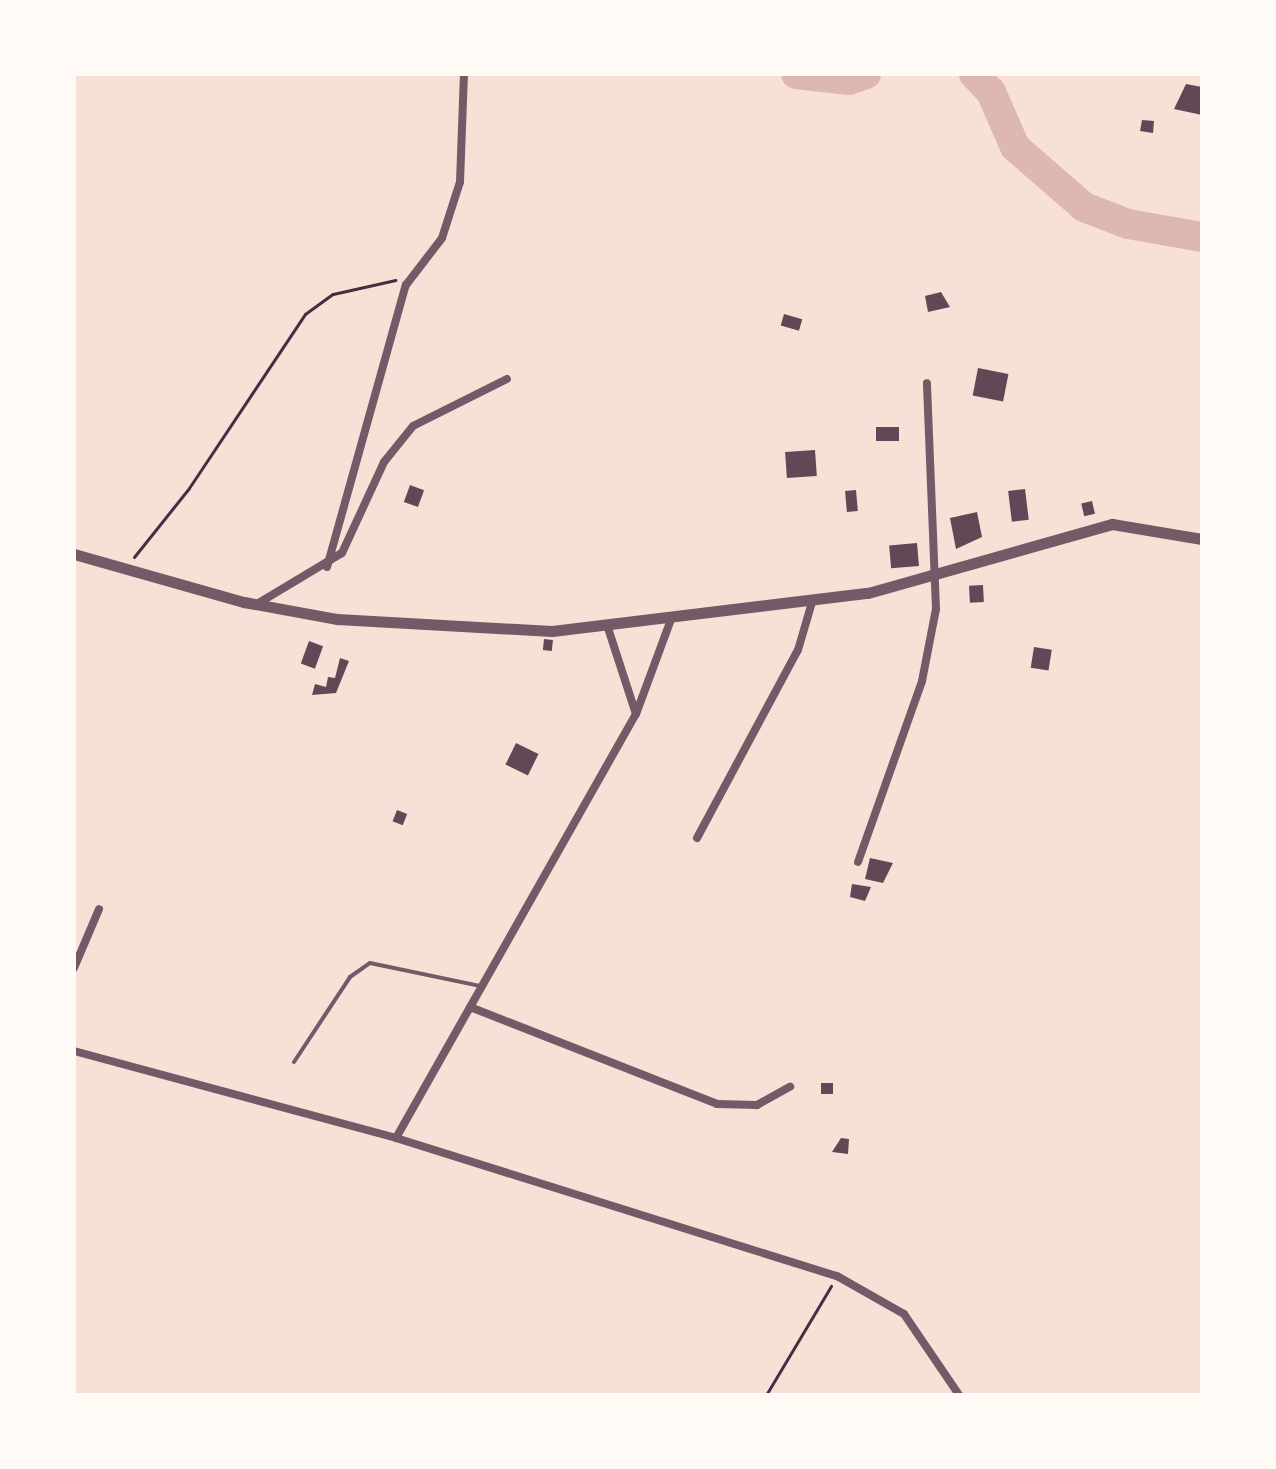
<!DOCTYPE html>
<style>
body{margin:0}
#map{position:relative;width:1276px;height:1469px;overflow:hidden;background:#f7e1d7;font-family:Overpass,sans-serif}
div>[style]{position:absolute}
.river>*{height:30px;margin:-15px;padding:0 15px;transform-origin:15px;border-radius:15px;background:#dcb8b0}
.building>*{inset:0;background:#644757;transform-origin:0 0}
.path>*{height:3px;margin:-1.5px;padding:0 1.5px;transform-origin:1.5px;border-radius:1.5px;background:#4a2c40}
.service>*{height:4px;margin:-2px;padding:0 2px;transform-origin:2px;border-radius:2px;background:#755966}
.minor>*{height:8px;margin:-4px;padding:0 4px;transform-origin:4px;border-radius:4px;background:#755966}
.tertiary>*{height:11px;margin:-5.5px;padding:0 5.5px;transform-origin:5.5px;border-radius:5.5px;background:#755966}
span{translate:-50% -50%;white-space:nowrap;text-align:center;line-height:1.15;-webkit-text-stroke:8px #fffaf5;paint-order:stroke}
.frame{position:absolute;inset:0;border:76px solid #fffaf5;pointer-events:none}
</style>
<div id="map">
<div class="river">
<div style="left:796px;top:74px;width:53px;rotate:6.5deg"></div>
<div style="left:849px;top:80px;width:18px;rotate:-19deg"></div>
<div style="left:974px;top:74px;width:25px;rotate:47deg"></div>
<div style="left:991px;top:92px;width:60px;rotate:66.4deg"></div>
<div style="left:1015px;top:147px;width:91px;rotate:41deg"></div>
<div style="left:1084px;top:207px;width:47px;rotate:21.1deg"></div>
<div style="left:1128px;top:224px;width:75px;rotate:10deg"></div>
</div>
<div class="building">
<div style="clip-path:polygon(1186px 84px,1202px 87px,1202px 115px,1174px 109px)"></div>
<div style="clip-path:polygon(1142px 120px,1154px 121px,1153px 133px,1140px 131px)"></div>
<div style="clip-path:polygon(941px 292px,950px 307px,928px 312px,925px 296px)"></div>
<div style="left:784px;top:314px;width:19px;height:12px;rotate:16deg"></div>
<div style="left:978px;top:368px;width:31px;height:28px;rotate:11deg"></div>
<div style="left:876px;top:427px;width:23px;height:14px"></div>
<div style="left:815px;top:450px;width:26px;height:30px;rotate:86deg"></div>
<div style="left:410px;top:485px;width:15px;height:18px;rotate:20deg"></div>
<div style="left:1025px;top:489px;width:31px;height:17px;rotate:83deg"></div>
<div style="left:856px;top:490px;width:21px;height:11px;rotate:85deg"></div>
<div style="left:1092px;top:501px;width:13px;height:11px;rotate:77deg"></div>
<div style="clip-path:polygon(977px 512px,982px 537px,956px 549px,950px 518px)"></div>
<div style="left:917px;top:543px;width:23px;height:28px;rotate:85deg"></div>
<div style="left:983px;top:585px;width:17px;height:14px;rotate:87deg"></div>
<div style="left:544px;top:639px;width:9px;height:11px;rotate:6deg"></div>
<div style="left:309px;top:641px;width:15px;height:24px;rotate:20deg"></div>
<div style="left:1034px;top:647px;width:18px;height:21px;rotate:9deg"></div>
<div style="clip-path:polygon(340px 658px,349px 661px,336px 693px,312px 695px,315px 684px,326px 687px,328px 677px,335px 678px)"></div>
<div style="left:516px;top:743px;width:25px;height:24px;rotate:26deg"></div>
<div style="left:397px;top:810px;width:11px;height:12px;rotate:22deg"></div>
<div style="clip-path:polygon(870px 858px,893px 863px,883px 883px,865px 879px)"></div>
<div style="clip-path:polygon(852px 884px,871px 887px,865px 901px,850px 897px)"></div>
<div style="left:821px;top:1083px;width:12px;height:11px"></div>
<div style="clip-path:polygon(841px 1138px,849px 1139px,848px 1154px,832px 1152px)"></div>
</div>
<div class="path">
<div style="left:134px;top:557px;width:88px;rotate:-51.4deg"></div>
<div style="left:189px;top:488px;width:209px;rotate:-56.3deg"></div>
<div style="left:305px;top:314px;width:34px;rotate:-36deg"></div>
<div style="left:333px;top:294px;width:64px;rotate:-12.7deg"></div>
<div style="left:766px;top:1395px;width:127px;rotate:-59.2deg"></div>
</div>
<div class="service">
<div style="left:294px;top:1062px;width:102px;rotate:-56.6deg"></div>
<div style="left:350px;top:977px;width:24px;rotate:-35deg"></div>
<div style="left:370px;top:963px;width:112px;rotate:11.8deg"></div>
</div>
<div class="minor">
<div style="left:327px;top:567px;width:293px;rotate:-74.4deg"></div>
<div style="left:406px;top:285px;width:59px;rotate:-52.5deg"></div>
<div style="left:442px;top:238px;width:59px;rotate:-72.2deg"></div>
<div style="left:460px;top:182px;width:108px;rotate:-87.9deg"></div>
<div style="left:257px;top:604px;width:99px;rotate:-31deg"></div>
<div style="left:342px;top:553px;width:100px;rotate:-65.2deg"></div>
<div style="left:384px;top:462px;width:46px;rotate:-51.1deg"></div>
<div style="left:413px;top:426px;width:105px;rotate:-26.6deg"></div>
<div style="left:608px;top:628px;width:90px;rotate:72deg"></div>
<div style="left:697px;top:838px;width:213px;rotate:-61.8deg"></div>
<div style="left:798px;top:650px;width:50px;rotate:-73.7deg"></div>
<div style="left:858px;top:862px;width:192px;rotate:-70.5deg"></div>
<div style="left:922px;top:681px;width:73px;rotate:-79deg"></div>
<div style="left:936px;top:609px;width:226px;rotate:-92.3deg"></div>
<div style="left:74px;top:968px;width:64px;rotate:-67deg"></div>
<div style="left:470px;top:1007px;width:265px;rotate:21.4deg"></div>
<div style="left:717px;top:1104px;width:40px;rotate:1.4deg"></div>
<div style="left:757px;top:1105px;width:38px;rotate:-29deg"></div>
<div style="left:74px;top:1051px;width:334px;rotate:15.1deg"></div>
<div style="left:396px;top:1138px;width:462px;rotate:17.4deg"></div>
<div style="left:837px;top:1276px;width:77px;rotate:29.6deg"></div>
<div style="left:904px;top:1314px;width:98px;rotate:55.8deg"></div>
<div style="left:396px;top:1138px;width:487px;rotate:-60.5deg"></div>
<div style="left:636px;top:714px;width:98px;rotate:-69.7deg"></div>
</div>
<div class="tertiary">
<div style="left:74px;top:554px;width:177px;rotate:15.8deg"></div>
<div style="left:244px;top:602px;width:95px;rotate:10.4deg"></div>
<div style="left:337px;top:619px;width:215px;rotate:3.2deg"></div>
<div style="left:552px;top:631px;width:318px;rotate:-6.9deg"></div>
<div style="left:868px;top:593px;width:254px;rotate:-15.8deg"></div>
<div style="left:1112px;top:524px;width:91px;rotate:9.5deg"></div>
</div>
<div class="frame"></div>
</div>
